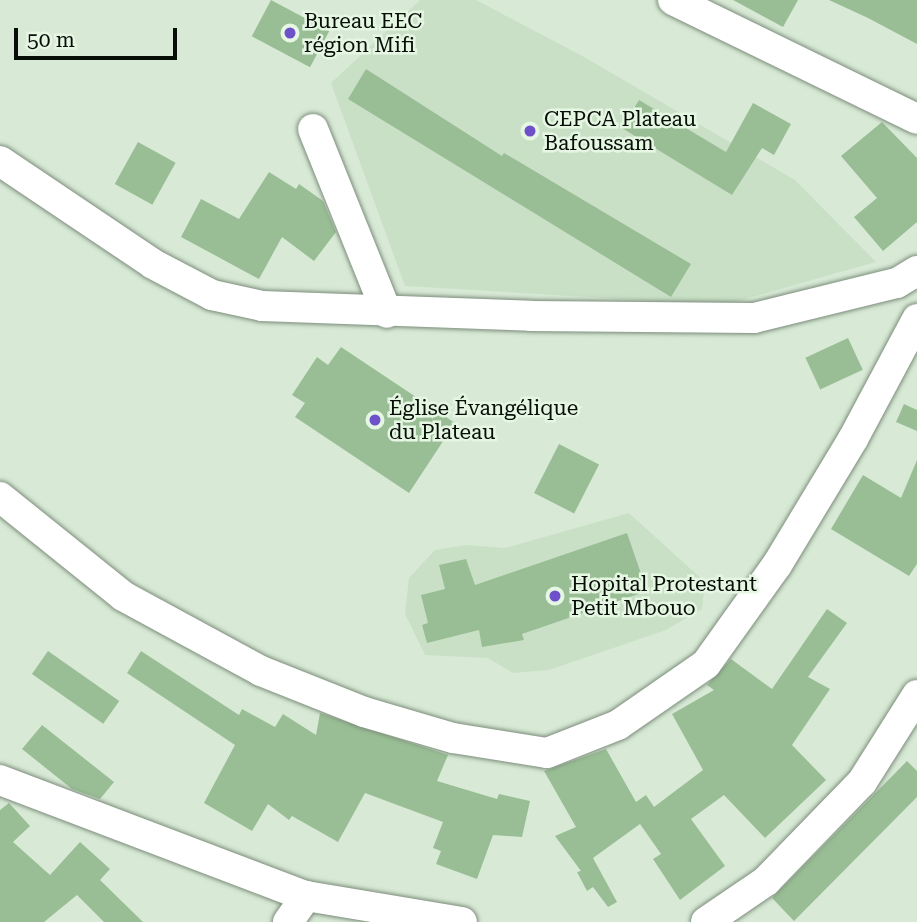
<!DOCTYPE html>
<meta charset="utf-8">
<style>
body{margin:0}
#map{position:relative;width:917px;height:922px;overflow:hidden;background:#d8ead6;font-family:"Roboto Serif",serif}
div>[style]{position:absolute}
.built>*{inset:0;background:#c9e0c6}
.building>*{inset:0;background:#99be95;transform-origin:0 0}
.roads{filter:drop-shadow(0 0 2px #7c8d7b) drop-shadow(0 0 2px #7c8d7b)}
.minor>*{height:30px;margin:-15px;padding:0 15px;transform-origin:15px;border-radius:15px;background:#fff}
.dots>*{width:19px;height:19px;translate:-50% -50%;box-sizing:border-box;border:4px solid #e5f7e3;border-radius:50%}
span{translate:-50% -50%;white-space:nowrap;text-align:center;line-height:1.15;-webkit-text-stroke:5px #e5f7e3;paint-order:stroke}
.poi-label{font-size:21px;color:#070d07}
.left{translate:0 -50%;text-align:left}
.scale{position:absolute;left:14px;top:28px;width:163px;height:32px;box-sizing:border-box;border:4px solid #070d07;border-top:0;padding-left:9px;font-size:21px;line-height:24px;white-space:nowrap;color:#070d07;-webkit-text-stroke:5px #e5f7e3;paint-order:stroke}
</style>
<div id="map">
<div class="built">
<div style="clip-path:polygon(420px 0,476px 0,586px 58px,795px 180px,876px 262px,724px 305px,405px 286px,331px 83px)"></div>
<div style="clip-path:polygon(629px 513px,705px 582px,702px 609px,666px 630px,549px 670px,513px 673px,488px 658px,425px 655px,405px 614px,409px 578px,435px 550px,466px 545px,505px 548px)"></div>
</div>
<div class="building">
<div style="left:271px;top:0;width:66px;height:41px;rotate:28deg"></div>
<div style="clip-path:polygon(733px 0,798px 0,783px 27px)"></div>
<div style="clip-path:polygon(829px 0,917px 0,917px 44px,868px 18px)"></div>
<div style="clip-path:polygon(366px 69px,502px 156px,504px 153px,691px 264px,671px 297px,348px 99px)"></div>
<div style="clip-path:polygon(639px 100px,726px 152px,753px 103px,791px 124px,774px 155px,762px 148px,732px 195px,622px 128px)"></div>
<div style="clip-path:polygon(882px 122px,917px 158px,917px 222px,883px 251px,854px 217px,877px 198px,841px 156px)"></div>
<div style="left:138px;top:142px;width:43px;height:48px;rotate:29deg"></div>
<div style="clip-path:polygon(269px 172px,296px 189px,299px 184px,323px 201px,336px 232px,314px 261px,282px 237px,259px 279px,181px 237px,201px 199px,239px 219px)"></div>
<div style="left:848px;top:338px;width:35px;height:47px;rotate:65deg"></div>
<div style="clip-path:polygon(341px 347px,455px 423px,409px 493px,295px 417px,305px 403px,292px 395px,317px 357px,328px 365px)"></div>
<div style="clip-path:polygon(904px 404px,917px 410px,917px 431px,896px 422px)"></div>
<div style="left:559px;top:444px;width:45px;height:55px;rotate:27deg"></div>
<div style="clip-path:polygon(917px 460px,917px 564px,909px 576px,831px 529px,863px 475px,901px 498px)"></div>
<div style="clip-path:polygon(627px 533px,647px 591px,522px 634px,524px 640px,482px 647px,479px 630px,427px 643px,422px 625px,428px 623px,421px 595px,445px 589px,439px 565px,466px 559px,475px 585px)"></div>
<div style="clip-path:polygon(827px 609px,847px 623px,808px 677px,830px 689px,792px 745px,826px 780px,765px 838px,724px 795px,691px 819px,725px 866px,680px 900px,653px 859px,661px 854px,640px 824px,593px 858px,617px 902px,608px 907px,593px 887px,587px 891px,577px 872px,581px 871px,555px 836px,576px 827px,544px 771px,606px 749px,636px 802px,646px 795px,654px 807px,703px 770px,672px 714px,714px 690px,707px 685px,731px 659px,772px 689px)"></div>
<div style="left:48px;top:651px;width:87px;height:28px;rotate:35deg"></div>
<div style="clip-path:polygon(141px 651px,239px 715px,242px 709px,275px 727px,283px 714px,316px 735px,320px 713px,448px 755px,437px 781px,497px 799px,499px 794px,530px 801px,522px 837px,493px 835px,477px 879px,436px 864px,441px 851px,433px 848px,443px 822px,365px 793px,338px 842px,292px 816px,289px 820px,268px 804px,252px 831px,204px 803px,235px 745px,127px 673px)"></div>
<div style="clip-path:polygon(42px 725px,114px 782px,100px 799px,72px 789px,22px 749px)"></div>
<div style="clip-path:polygon(907px 761px,917px 771px,917px 797px,794px 921px,772px 898px)"></div>
<div style="clip-path:polygon(9px 803px,30px 826px,13px 842px,50px 875px,80px 842px,110px 869px,100px 880px,143px 922px,104px 922px,77px 895px,44px 922px,0 922px,0 810px)"></div>
</div>
<div class="roads">
<div class="minor">
<div style="left:673px;top:0;width:271px;rotate:26deg"></div>
<div style="left:313px;top:129px;width:198px;rotate:68.1deg"></div>
<div style="left:0;top:161px;width:184px;rotate:33.9deg"></div>
<div style="left:153px;top:264px;width:67px;rotate:27.7deg"></div>
<div style="left:212px;top:295px;width:51px;rotate:12.4deg"></div>
<div style="left:262px;top:306px;width:269px;rotate:2.1deg"></div>
<div style="left:531px;top:316px;width:223px;rotate:0.5deg"></div>
<div style="left:754px;top:318px;width:147px;rotate:-13.8deg"></div>
<div style="left:897px;top:283px;width:23px;rotate:-31deg"></div>
<div style="left:0;top:497px;width:158px;rotate:38.8deg"></div>
<div style="left:123px;top:596px;width:157px;rotate:28.5deg"></div>
<div style="left:261px;top:671px;width:111px;rotate:21.7deg"></div>
<div style="left:364px;top:712px;width:93px;rotate:16.3deg"></div>
<div style="left:453px;top:738px;width:95px;rotate:9.1deg"></div>
<div style="left:547px;top:753px;width:76px;rotate:-21.5deg"></div>
<div style="left:618px;top:725px;width:107px;rotate:-34.7deg"></div>
<div style="left:706px;top:664px;width:122px;rotate:-54.4deg"></div>
<div style="left:777px;top:565px;width:147px;rotate:-58.9deg"></div>
<div style="left:853px;top:439px;width:136px;rotate:-61.9deg"></div>
<div style="left:0;top:780px;width:327px;rotate:20.8deg"></div>
<div style="left:306px;top:896px;width:158px;rotate:9.5deg"></div>
<div style="left:288px;top:922px;width:32px;rotate:-55deg"></div>
<div style="left:706px;top:922px;width:73px;rotate:-34.3deg"></div>
<div style="left:766px;top:881px;width:138px;rotate:-45.9deg"></div>
<div style="left:862px;top:782px;width:103px;rotate:-57.7deg"></div>
</div>
</div>
<div class="dots">
<div style="left:290px;top:33px;background:#6d50ca"></div>
<div style="left:530px;top:131px;background:#6d50ca"></div>
<div style="left:375px;top:420px;background:#6d50ca"></div>
<div style="left:555px;top:596px;background:#6d50ca"></div>
</div>
<div class="poi-label">
<span class="left" style="left:304px;top:33px">Bureau EEC<br>région Mifi</span>
<span class="left" style="left:544px;top:131px">CEPCA Plateau<br>Bafoussam</span>
<span class="left" style="left:389px;top:420px">Église Évangélique<br>du Plateau</span>
<span class="left" style="left:571px;top:596px">Hopital Protestant<br>Petit Mbouo</span>
</div>
<div class="scale">50 m</div>
</div>
